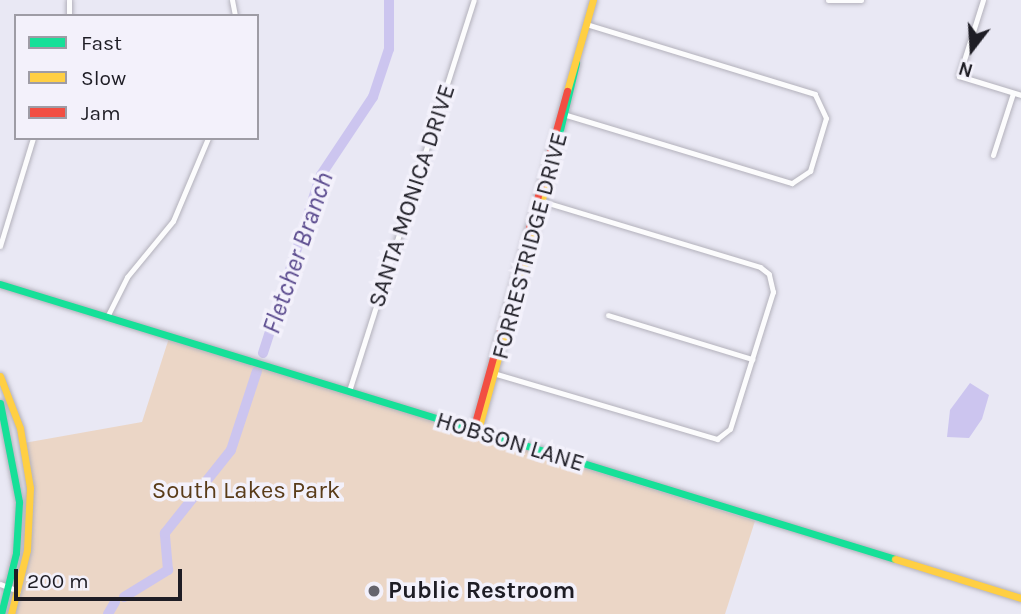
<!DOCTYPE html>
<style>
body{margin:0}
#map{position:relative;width:1021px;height:614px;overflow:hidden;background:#e9e8f4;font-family:Karla,sans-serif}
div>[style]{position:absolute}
.green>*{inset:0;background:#ebd6c6}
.water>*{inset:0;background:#ccc5ef}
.river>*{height:10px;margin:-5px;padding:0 5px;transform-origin:5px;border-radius:5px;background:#ccc5ef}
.roads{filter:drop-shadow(0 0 2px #b3b1bb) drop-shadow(0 0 2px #b3b1bb)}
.street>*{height:5px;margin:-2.5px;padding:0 2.5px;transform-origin:2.5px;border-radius:2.5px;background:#fcfcfd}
.fast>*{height:7px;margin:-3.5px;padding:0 3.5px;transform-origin:3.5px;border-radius:3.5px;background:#16e098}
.slow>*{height:7px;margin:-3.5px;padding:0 3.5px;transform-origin:3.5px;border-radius:3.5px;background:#ffcf43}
.jam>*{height:7px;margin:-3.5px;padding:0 3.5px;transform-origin:3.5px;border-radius:3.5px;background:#f24e42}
.dots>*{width:19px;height:19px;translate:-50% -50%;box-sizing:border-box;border:4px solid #f3f1fb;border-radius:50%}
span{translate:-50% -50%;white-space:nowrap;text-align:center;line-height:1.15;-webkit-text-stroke:7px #f3f1fb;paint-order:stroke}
.street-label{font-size:24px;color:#1e1d25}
.park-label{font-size:24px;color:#5a3c19}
.poi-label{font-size:24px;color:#1e1d25;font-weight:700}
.left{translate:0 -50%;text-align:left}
.water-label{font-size:26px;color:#59498d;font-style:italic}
.legend{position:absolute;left:14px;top:14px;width:245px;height:126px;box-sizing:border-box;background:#f3f1fb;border:2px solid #9e9ca5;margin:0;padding:9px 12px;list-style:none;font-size:21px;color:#1e1d25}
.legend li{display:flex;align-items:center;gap:14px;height:35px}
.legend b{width:35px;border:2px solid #9e9ca5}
.north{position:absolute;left:937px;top:14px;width:70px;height:70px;-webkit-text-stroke:5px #f3f1fb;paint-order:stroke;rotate:197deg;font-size:19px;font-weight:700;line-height:28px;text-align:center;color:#1e1d25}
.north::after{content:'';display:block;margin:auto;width:24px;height:32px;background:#1e1d25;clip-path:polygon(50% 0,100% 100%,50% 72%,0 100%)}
.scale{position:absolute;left:14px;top:569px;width:168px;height:32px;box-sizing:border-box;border:4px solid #1e1d25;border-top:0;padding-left:9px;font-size:21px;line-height:24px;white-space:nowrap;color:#1e1d25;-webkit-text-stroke:5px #f3f1fb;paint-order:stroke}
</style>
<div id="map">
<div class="green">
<div style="clip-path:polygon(169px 338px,755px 521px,725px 614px,11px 614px,28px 537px,24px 443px,142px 422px)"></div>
</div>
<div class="water">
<div style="clip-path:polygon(970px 383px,989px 395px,982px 419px,969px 438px,947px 437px,950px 410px)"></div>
</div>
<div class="river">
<div style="left:263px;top:353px;width:187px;rotate:-72deg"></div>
<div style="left:321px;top:175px;width:94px;rotate:-56.3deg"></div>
<div style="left:373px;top:97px;width:51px;rotate:-71.6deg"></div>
<div style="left:389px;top:49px;width:49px;rotate:-90deg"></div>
<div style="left:124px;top:597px;width:52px;rotate:-31.5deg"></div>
<div style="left:168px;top:570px;width:37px;rotate:-95deg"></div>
<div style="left:165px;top:533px;width:106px;rotate:-51.5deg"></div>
<div style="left:231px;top:450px;width:83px;rotate:-71.8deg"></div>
<div style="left:108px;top:614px;width:14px;rotate:-60deg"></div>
</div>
<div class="roads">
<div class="street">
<div style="left:69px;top:0;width:16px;rotate:90deg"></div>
<div style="left:232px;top:0;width:16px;rotate:79deg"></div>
<div style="left:828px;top:0;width:33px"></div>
<div style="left:983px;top:0;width:80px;rotate:107.5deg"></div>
<div style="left:959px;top:76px;width:65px;rotate:17deg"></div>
<div style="left:563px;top:114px;width:239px;rotate:16.8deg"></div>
<div style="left:792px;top:183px;width:22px;rotate:-34deg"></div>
<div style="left:810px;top:171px;width:55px;rotate:-73.2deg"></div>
<div style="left:826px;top:118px;width:26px;rotate:-115deg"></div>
<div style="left:815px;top:94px;width:239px;rotate:-163deg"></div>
<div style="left:993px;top:155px;width:65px;rotate:-72.1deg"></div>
<div style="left:0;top:246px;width:113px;rotate:-73deg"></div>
<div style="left:608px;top:315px;width:151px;rotate:17deg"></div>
<div style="left:107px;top:317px;width:45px;rotate:-63.4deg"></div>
<div style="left:127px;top:277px;width:72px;rotate:-50.6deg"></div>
<div style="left:173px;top:221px;width:90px;rotate:-67.1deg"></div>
<div style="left:493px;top:373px;width:234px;rotate:16.4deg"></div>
<div style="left:717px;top:439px;width:16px;rotate:-38deg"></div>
<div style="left:730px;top:429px;width:144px;rotate:-72.6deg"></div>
<div style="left:773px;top:292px;width:18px;rotate:-103deg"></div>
<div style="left:769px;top:274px;width:11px;rotate:-142deg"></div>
<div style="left:760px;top:267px;width:228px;rotate:-163.2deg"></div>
<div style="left:349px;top:391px;width:410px;rotate:-72.3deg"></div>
<div style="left:0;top:584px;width:19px;rotate:21deg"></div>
</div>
<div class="fast">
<div style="left:553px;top:159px;width:99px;rotate:-76.5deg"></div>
<div style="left:0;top:284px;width:936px;rotate:17.08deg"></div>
<div style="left:0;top:403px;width:101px;rotate:79.1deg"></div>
<div style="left:19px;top:502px;width:51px;rotate:93.4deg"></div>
<div style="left:16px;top:553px;width:63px;rotate:103.8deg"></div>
</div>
<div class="slow">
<div style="left:567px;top:91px;width:95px;rotate:-74.1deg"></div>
<div style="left:0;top:376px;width:56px;rotate:69deg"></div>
<div style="left:20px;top:428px;width:61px;rotate:80.5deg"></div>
<div style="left:30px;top:488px;width:62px;rotate:92.8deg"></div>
<div style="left:27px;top:550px;width:66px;rotate:104deg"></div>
<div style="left:478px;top:430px;width:281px;rotate:-74.5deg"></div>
<div style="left:895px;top:559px;width:132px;rotate:17.2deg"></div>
</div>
<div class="jam">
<div style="left:473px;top:430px;width:352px;rotate:-74.5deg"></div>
</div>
</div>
<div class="dots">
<div style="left:374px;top:591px;background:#65646d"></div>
</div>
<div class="street-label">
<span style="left:412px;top:196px;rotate:-72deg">SANTA MONICA DRIVE</span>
<span style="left:530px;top:246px;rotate:-75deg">FORRESTRIDGE DRIVE</span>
<span style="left:510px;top:442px;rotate:17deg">HOBSON LANE</span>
</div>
<div class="park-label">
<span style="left:246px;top:491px">South Lakes Park</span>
</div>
<div class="poi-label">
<span class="left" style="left:388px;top:591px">Public Restroom</span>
</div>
<div class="water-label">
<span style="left:298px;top:253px;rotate:-71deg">Fletcher Branch</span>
</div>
<ul class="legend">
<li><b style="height:9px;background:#16e098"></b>Fast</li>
<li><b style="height:9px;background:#ffcf43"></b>Slow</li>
<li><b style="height:9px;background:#f24e42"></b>Jam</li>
</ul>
<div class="north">N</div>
<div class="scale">200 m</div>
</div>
